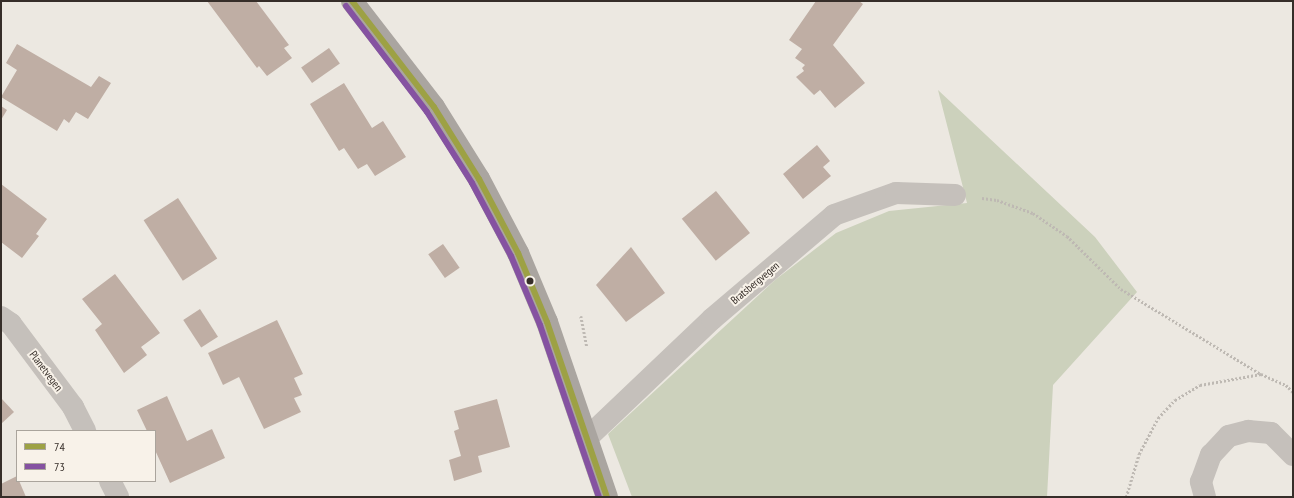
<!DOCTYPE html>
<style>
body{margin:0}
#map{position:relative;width:1294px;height:498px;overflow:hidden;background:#ece8e1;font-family:"PT Sans Narrow",sans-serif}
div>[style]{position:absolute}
.green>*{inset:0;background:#ccd1bc}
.building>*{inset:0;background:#bfaea4;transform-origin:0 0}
.path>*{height:2.5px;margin-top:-1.25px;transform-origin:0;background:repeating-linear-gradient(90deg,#beb9b3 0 2px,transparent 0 4px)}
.minor>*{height:22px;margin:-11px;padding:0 11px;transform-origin:11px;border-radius:11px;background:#c5c0bb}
.major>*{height:22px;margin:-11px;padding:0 11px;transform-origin:11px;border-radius:11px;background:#aaa5a0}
.bus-1>*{height:6px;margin:-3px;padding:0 3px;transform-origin:3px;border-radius:3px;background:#9da144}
.bus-2>*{height:6px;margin:-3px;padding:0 3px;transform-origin:3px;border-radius:3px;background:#8552a1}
.dots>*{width:11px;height:11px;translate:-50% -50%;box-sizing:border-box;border:2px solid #f8f2e9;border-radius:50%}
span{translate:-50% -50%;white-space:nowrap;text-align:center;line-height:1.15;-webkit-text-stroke:4px #f8f2e9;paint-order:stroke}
.street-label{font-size:11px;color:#362e29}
.frame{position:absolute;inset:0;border:2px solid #362e29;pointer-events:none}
.legend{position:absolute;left:16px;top:430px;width:140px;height:52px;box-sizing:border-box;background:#f8f2e9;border:1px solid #aaa49c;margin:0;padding:5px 7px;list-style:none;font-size:12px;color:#362e29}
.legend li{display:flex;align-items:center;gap:8px;height:20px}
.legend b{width:20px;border:1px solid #aaa49c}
</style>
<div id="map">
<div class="green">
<div style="clip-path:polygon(938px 90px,1095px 237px,1137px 292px,1053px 385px,1047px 497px,632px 497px,608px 434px,775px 280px,836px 233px,889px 211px,967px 203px)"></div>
</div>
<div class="building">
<div style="clip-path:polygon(207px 1px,256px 1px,289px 45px,284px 48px,292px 58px,267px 76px,259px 66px,257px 68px)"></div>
<div style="clip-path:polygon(816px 1px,859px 1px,863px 4px,833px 45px,865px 83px,835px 108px,820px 90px,814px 95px,796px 77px,804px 71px,802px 68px,805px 65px,795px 58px,802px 49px,789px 40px)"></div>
<div style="clip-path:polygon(17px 44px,91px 87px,99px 76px,111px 83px,88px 119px,76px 112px,69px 123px,64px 119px,57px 131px,1px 97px,17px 70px,6px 63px)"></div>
<div style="left:329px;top:48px;width:19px;height:34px;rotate:55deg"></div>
<div style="clip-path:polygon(344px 83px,372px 128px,383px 121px,406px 157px,375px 176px,367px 164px,358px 169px,344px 148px,339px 151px,310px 104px)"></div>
<div style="clip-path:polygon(1px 106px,7px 110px,1px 120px)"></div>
<div style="clip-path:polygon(817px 145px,830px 161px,823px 167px,831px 176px,803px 199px,783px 174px)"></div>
<div style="clip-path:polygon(1px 184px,47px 219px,36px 234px,39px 236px,22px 258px,1px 242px)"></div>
<div style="left:716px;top:191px;width:54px;height:44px;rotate:51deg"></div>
<div style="left:178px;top:198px;width:72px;height:41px;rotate:57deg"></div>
<div style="left:443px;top:244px;width:29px;height:18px;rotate:55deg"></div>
<div style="clip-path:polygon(631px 247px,665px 293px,626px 322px,596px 285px)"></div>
<div style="clip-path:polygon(115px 274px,160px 333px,141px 347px,147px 355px,124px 373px,95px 330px,102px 324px,82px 299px)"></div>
<div style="left:200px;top:309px;width:33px;height:20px;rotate:57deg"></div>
<div style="clip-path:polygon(277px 320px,303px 374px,294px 378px,302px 395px,294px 398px,301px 412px,264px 429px,239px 377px,223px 385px,208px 353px)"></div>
<div style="clip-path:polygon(167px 396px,187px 441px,212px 429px,225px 458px,170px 483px,155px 450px,155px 431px,147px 431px,137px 410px)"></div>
<div style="clip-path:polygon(1px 398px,14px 412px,1px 424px)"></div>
<div style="clip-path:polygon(497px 399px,510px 447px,478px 456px,482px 472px,454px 481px,449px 460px,461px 456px,454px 431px,459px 429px,454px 411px)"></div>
<div style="clip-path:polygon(17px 476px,26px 497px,1px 497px,1px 484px)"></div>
</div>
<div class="path">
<div style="left:982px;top:198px;width:15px;rotate:8deg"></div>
<div style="left:997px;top:200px;width:38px;rotate:20deg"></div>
<div style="left:1033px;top:213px;width:41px;rotate:34.1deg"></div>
<div style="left:1067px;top:236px;width:76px;rotate:44.5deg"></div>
<div style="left:1121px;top:289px;width:164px;rotate:31.3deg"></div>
<div style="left:581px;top:316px;width:31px;rotate:79deg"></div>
<div style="left:1126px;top:497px;width:45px;rotate:-73.2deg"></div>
<div style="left:1139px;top:454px;width:41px;rotate:-62.2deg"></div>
<div style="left:1158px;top:418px;width:25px;rotate:-47deg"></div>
<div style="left:1175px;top:400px;width:29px;rotate:-31deg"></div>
<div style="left:1200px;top:385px;width:62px;rotate:-10.2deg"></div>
<div style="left:1261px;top:374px;width:27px;rotate:24deg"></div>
<div style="left:1286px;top:385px;width:10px;rotate:45deg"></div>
</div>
<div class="minor">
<div style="left:1px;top:317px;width:12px;rotate:35deg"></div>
<div style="left:11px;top:324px;width:104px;rotate:53.2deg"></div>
<div style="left:73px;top:407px;width:27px;rotate:63deg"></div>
<div style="left:587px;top:438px;width:173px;rotate:-43.6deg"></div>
<div style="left:712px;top:319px;width:160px;rotate:-40.4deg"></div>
<div style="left:834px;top:215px;width:66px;rotate:-19.5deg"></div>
<div style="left:896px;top:193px;width:59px;rotate:1.9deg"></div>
<div style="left:110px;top:481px;width:18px;rotate:63deg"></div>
<div style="left:1205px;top:497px;width:16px;rotate:-105deg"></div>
<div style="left:1201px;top:482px;width:29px;rotate:-70deg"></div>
<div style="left:1211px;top:455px;width:26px;rotate:-47deg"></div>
<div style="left:1229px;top:436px;width:20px;rotate:-15deg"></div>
<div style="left:1248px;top:431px;width:23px;rotate:5deg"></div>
<div style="left:1271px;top:433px;width:31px;rotate:45deg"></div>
</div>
<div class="major">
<div style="left:352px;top:1px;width:134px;rotate:52.3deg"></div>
<div style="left:434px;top:107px;width:85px;rotate:58deg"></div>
<div style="left:479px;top:179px;width:84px;rotate:62.2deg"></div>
<div style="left:518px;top:253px;width:75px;rotate:67.2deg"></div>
<div style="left:547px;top:322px;width:185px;rotate:71.1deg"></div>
</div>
<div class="bus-1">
<div style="left:352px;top:1px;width:134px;rotate:52.3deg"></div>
<div style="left:434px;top:107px;width:85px;rotate:58deg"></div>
<div style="left:479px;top:179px;width:84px;rotate:62.2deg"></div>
<div style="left:518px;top:253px;width:75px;rotate:67.2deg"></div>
<div style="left:547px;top:322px;width:185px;rotate:71.1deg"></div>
</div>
<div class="bus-2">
<div style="left:346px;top:6px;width:133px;rotate:52.6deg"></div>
<div style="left:427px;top:112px;width:84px;rotate:57.6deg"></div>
<div style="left:472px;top:183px;width:83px;rotate:61.9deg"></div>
<div style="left:511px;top:256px;width:75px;rotate:67.2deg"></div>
<div style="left:540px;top:325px;width:182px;rotate:71.1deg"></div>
</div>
<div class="dots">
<div style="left:530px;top:281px;background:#362e29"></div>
</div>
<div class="street-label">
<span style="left:755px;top:283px;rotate:-40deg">Bratsbergvegen</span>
<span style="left:46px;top:371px;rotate:53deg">Planetvegen</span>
</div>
<div class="frame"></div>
<ul class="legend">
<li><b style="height:5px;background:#9da144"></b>74</li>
<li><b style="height:5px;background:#8552a1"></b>73</li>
</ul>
</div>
